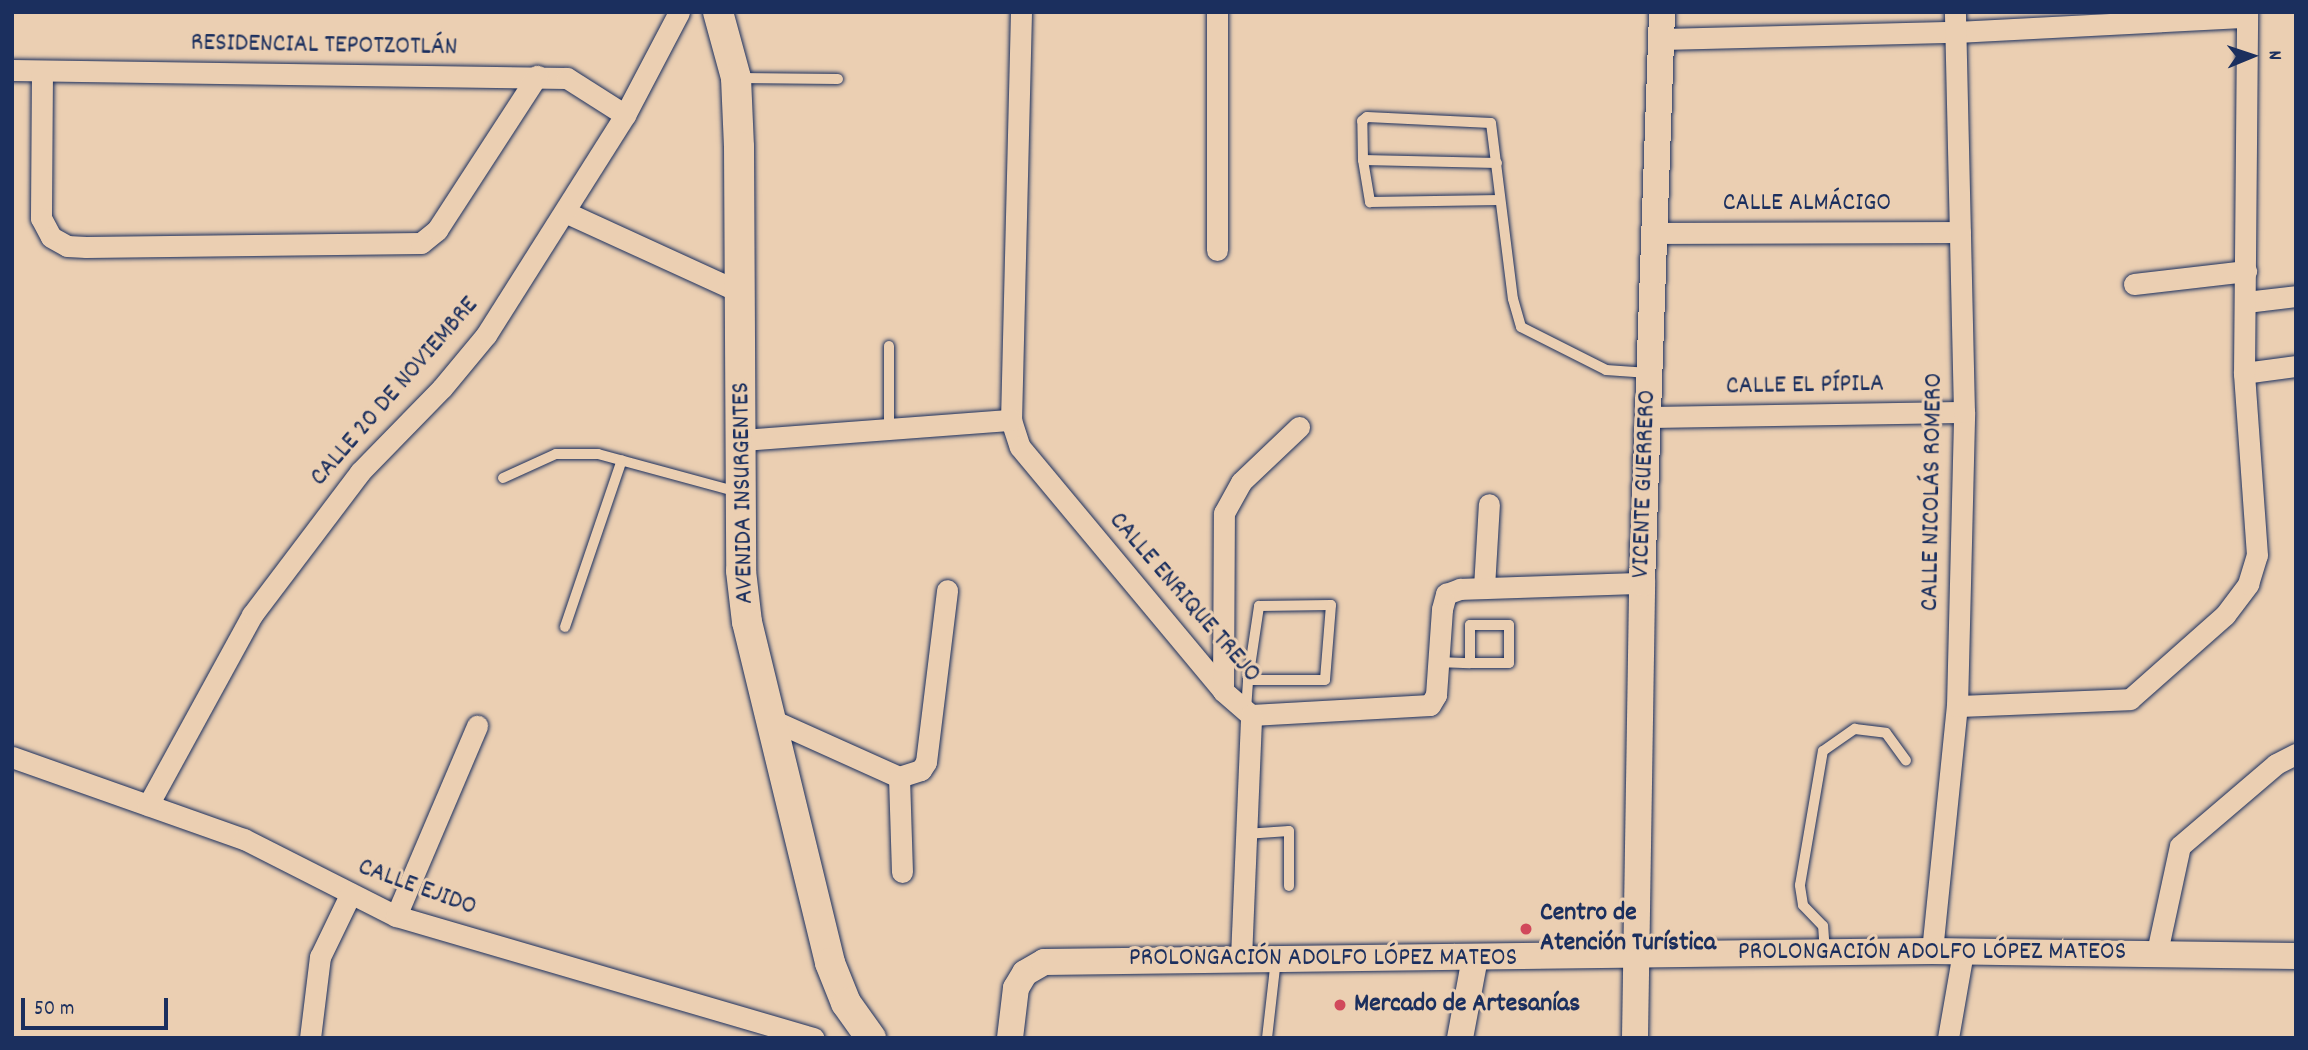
<!DOCTYPE html>
<meta charset="utf-8">
<style>
body{margin:0}
#map{position:relative;width:2308px;height:1050px;overflow:hidden;background:#ebcfb2;font-family:Dekko,sans-serif}
div>[style]{position:absolute}
.roads{filter:drop-shadow(0 0 2px #1b2f5e) drop-shadow(0 0 2px #1b2f5e)}
.service>*{height:10px;margin:-5px;padding:0 5px;transform-origin:5px;border-radius:5px;background:#ebcfb2}
.minor>*{height:21px;margin:-10.5px;padding:0 10.5px;transform-origin:10.5px;border-radius:10.5px;background:#ebcfb2}
.tertiary>*{height:26px;margin:-13px;padding:0 13px;transform-origin:13px;border-radius:13px;background:#ebcfb2}
.secondary>*{height:30px;margin:-15px;padding:0 15px;transform-origin:15px;border-radius:15px;background:#ebcfb2}
.dots>*{width:19px;height:19px;translate:-50% -50%;box-sizing:border-box;border:4px solid #ebcfb2;border-radius:50%}
span{translate:-50% -50%;white-space:nowrap;text-align:center;line-height:1.15;-webkit-text-stroke:6px #ebcfb2;paint-order:stroke}
.street-label{font-size:26px;color:#1b2f5e}
.poi-label{font-size:26px;color:#1b2f5e;font-weight:700}
.left{translate:0 -50%;text-align:left}
.frame{position:absolute;inset:0;border:14px solid #1b2f5e;pointer-events:none}
.north{position:absolute;left:2217px;top:21px;width:70px;height:70px;-webkit-text-stroke:5px #ebcfb2;paint-order:stroke;rotate:88deg;font-size:19px;font-weight:700;line-height:28px;text-align:center;color:#1b2f5e}
.north::after{content:'';display:block;margin:auto;width:24px;height:32px;background:#1b2f5e;clip-path:polygon(50% 0,100% 100%,50% 72%,0 100%)}
.scale{position:absolute;left:21px;top:998px;width:147px;height:32px;box-sizing:border-box;border:4px solid #1b2f5e;border-top:0;padding-left:9px;font-size:21px;line-height:24px;white-space:nowrap;color:#1b2f5e;-webkit-text-stroke:5px #ebcfb2;paint-order:stroke}
</style>
<div id="map">
<div class="roads">
<div class="service">
<div style="left:738px;top:78px;width:100px;rotate:0.6deg"></div>
<div style="left:1363px;top:160px;width:39px;rotate:-91deg"></div>
<div style="left:1362px;top:121px;width:6px;rotate:-39deg"></div>
<div style="left:1367px;top:117px;width:124px;rotate:2.8deg"></div>
<div style="left:1491px;top:123px;width:177px;rotate:82.9deg"></div>
<div style="left:1513px;top:299px;width:29px;rotate:74deg"></div>
<div style="left:1521px;top:327px;width:95px;rotate:26.8deg"></div>
<div style="left:1606px;top:370px;width:43px;rotate:4deg"></div>
<div style="left:1497px;top:163px;width:134px;rotate:-178.7deg"></div>
<div style="left:1363px;top:160px;width:43px;rotate:80.5deg"></div>
<div style="left:1370px;top:202px;width:130px;rotate:-0.9deg"></div>
<div style="left:889px;top:429px;width:83px;rotate:-90deg"></div>
<div style="left:503px;top:478px;width:58px;rotate:-24.4deg"></div>
<div style="left:556px;top:454px;width:42px"></div>
<div style="left:598px;top:454px;width:145px;rotate:15.2deg"></div>
<div style="left:565px;top:627px;width:176px;rotate:-71.2deg"></div>
<div style="left:1437px;top:662px;width:33px;rotate:2deg"></div>
<div style="left:1470px;top:663px;width:39px"></div>
<div style="left:1509px;top:663px;width:38px;rotate:-90deg"></div>
<div style="left:1509px;top:625px;width:39px;rotate:180deg"></div>
<div style="left:1470px;top:625px;width:38px;rotate:90deg"></div>
<div style="left:1246px;top:710px;width:30px;rotate:-86deg"></div>
<div style="left:1248px;top:680px;width:75px;rotate:-81.5deg"></div>
<div style="left:1259px;top:606px;width:72px;rotate:-0.8deg"></div>
<div style="left:1331px;top:605px;width:75px;rotate:94.6deg"></div>
<div style="left:1325px;top:680px;width:77px;rotate:180deg"></div>
<div style="left:1245px;top:834px;width:44px;rotate:-3.9deg"></div>
<div style="left:1289px;top:831px;width:55px;rotate:90deg"></div>
<div style="left:1825px;top:953px;width:27px;rotate:-94deg"></div>
<div style="left:1823px;top:926px;width:29px;rotate:-134deg"></div>
<div style="left:1803px;top:905px;width:20px;rotate:-99deg"></div>
<div style="left:1800px;top:885px;width:136px;rotate:-80.3deg"></div>
<div style="left:1823px;top:751px;width:39px;rotate:-35deg"></div>
<div style="left:1855px;top:729px;width:31px;rotate:7deg"></div>
<div style="left:1886px;top:733px;width:34px;rotate:54deg"></div>
<div style="left:1267px;top:1038px;width:80px;rotate:-83.5deg"></div>
</div>
<div class="minor">
<div style="left:1021px;top:12px;width:408px;rotate:91.4deg"></div>
<div style="left:1011px;top:420px;width:28px;rotate:72deg"></div>
<div style="left:1020px;top:447px;width:317px;rotate:50.2deg"></div>
<div style="left:1223px;top:691px;width:37px;rotate:41deg"></div>
<div style="left:1217px;top:12px;width:238px;rotate:90deg"></div>
<div style="left:1662px;top:39px;width:294px;rotate:-1.4deg"></div>
<div style="left:1956px;top:32px;width:291px;rotate:-3deg"></div>
<div style="left:12px;top:70px;width:555px;rotate:0.83deg"></div>
<div style="left:567px;top:78px;width:69px;rotate:32.5deg"></div>
<div style="left:42px;top:71px;width:147px;rotate:90.4deg"></div>
<div style="left:41px;top:218px;width:21px;rotate:62deg"></div>
<div style="left:51px;top:237px;width:18px;rotate:29deg"></div>
<div style="left:67px;top:246px;width:19px;rotate:3deg"></div>
<div style="left:86px;top:247px;width:335px;rotate:-0.7deg"></div>
<div style="left:421px;top:243px;width:21px;rotate:-39deg"></div>
<div style="left:437px;top:230px;width:184px;rotate:-57deg"></div>
<div style="left:565px;top:212px;width:192px;rotate:24.6deg"></div>
<div style="left:1655px;top:233px;width:305px;rotate:-0.2deg"></div>
<div style="left:2134px;top:284px;width:113px;rotate:-6.6deg"></div>
<div style="left:2246px;top:302px;width:50px;rotate:-6.8deg"></div>
<div style="left:2244px;top:373px;width:52px;rotate:-7.7deg"></div>
<div style="left:1646px;top:417px;width:318px;rotate:-0.9deg"></div>
<div style="left:743px;top:440px;width:269px;rotate:-4.3deg"></div>
<div style="left:1484px;top:587px;width:83px;rotate:-86.6deg"></div>
<div style="left:1223px;top:691px;width:178px;rotate:-89.7deg"></div>
<div style="left:1224px;top:513px;width:35px;rotate:-61deg"></div>
<div style="left:1241px;top:482px;width:80px;rotate:-43.5deg"></div>
<div style="left:1957px;top:706px;width:173px;rotate:-2.3deg"></div>
<div style="left:2130px;top:699px;width:127px;rotate:-41.5deg"></div>
<div style="left:2225px;top:615px;width:39px;rotate:-53deg"></div>
<div style="left:2248px;top:584px;width:30px;rotate:-73deg"></div>
<div style="left:2257px;top:555px;width:182px;rotate:-94.1deg"></div>
<div style="left:2244px;top:373px;width:361px;rotate:-89.5deg"></div>
<div style="left:1251px;top:715px;width:179px;rotate:-3.2deg"></div>
<div style="left:1430px;top:705px;width:12px;rotate:-59deg"></div>
<div style="left:1436px;top:695px;width:86px;rotate:-86deg"></div>
<div style="left:1442px;top:609px;width:16px;rotate:-75deg"></div>
<div style="left:1446px;top:594px;width:15px;rotate:-20deg"></div>
<div style="left:1460px;top:589px;width:182px;rotate:-1.9deg"></div>
<div style="left:770px;top:719px;width:141px;rotate:24.2deg"></div>
<div style="left:899px;top:777px;width:23px;rotate:-18deg"></div>
<div style="left:921px;top:770px;width:9px;rotate:-58deg"></div>
<div style="left:926px;top:762px;width:173px;rotate:-83deg"></div>
<div style="left:12px;top:757px;width:246px;rotate:19.5deg"></div>
<div style="left:244px;top:839px;width:170px;rotate:26.9deg"></div>
<div style="left:396px;top:916px;width:435px;rotate:16.3deg"></div>
<div style="left:899px;top:777px;width:95px;rotate:88.2deg"></div>
<div style="left:148px;top:805px;width:217px;rotate:-61.3deg"></div>
<div style="left:252px;top:615px;width:179px;rotate:-52.9deg"></div>
<div style="left:360px;top:472px;width:117px;rotate:-45.7deg"></div>
<div style="left:442px;top:388px;width:69px;rotate:-50.3deg"></div>
<div style="left:486px;top:335px;width:260px;rotate:-57.7deg"></div>
<div style="left:625px;top:115px;width:116px;rotate:-62.3deg"></div>
<div style="left:396px;top:916px;width:207px;rotate:-66.9deg"></div>
<div style="left:1932px;top:951px;width:246px;rotate:-84.2deg"></div>
<div style="left:1957px;top:706px;width:294px;rotate:-88.6deg"></div>
<div style="left:1964px;top:412px;width:400px;rotate:-91.3deg"></div>
<div style="left:2157px;top:952px;width:108px;rotate:-77.8deg"></div>
<div style="left:2180px;top:846px;width:126px;rotate:-40.5deg"></div>
<div style="left:2276px;top:764px;width:22px;rotate:-27deg"></div>
<div style="left:1241px;top:958px;width:243px;rotate:-87.6deg"></div>
<div style="left:310px;top:1038px;width:82px;rotate:-83deg"></div>
<div style="left:320px;top:957px;width:69px;rotate:-64.2deg"></div>
<div style="left:1948px;top:1038px;width:87px;rotate:-80.1deg"></div>
</div>
<div class="tertiary">
<div style="left:1010px;top:1038px;width:50px;rotate:-83.2deg"></div>
<div style="left:1016px;top:988px;width:17px;rotate:-59deg"></div>
<div style="left:1025px;top:973px;width:22px;rotate:-30deg"></div>
<div style="left:1044px;top:962px;width:888px;rotate:-0.71deg"></div>
<div style="left:1932px;top:951px;width:364px;rotate:0.8deg"></div>
<div style="left:1460px;top:1038px;width:81px;rotate:-79.4deg"></div>
<div style="left:1635px;top:1038px;width:455px;rotate:-89.1deg"></div>
<div style="left:1642px;top:583px;width:571px;rotate:-87.99deg"></div>
</div>
<div class="secondary">
<div style="left:718px;top:12px;width:68px;rotate:74.7deg"></div>
<div style="left:736px;top:78px;width:69px;rotate:87.5deg"></div>
<div style="left:739px;top:147px;width:424px;rotate:89.7deg"></div>
<div style="left:741px;top:571px;width:51px;rotate:83.3deg"></div>
<div style="left:747px;top:622px;width:351px;rotate:76.3deg"></div>
<div style="left:830px;top:963px;width:43px;rotate:68.2deg"></div>
<div style="left:846px;top:1003px;width:43px;rotate:54.5deg"></div>
</div>
</div>
<div class="dots">
<div style="left:1526px;top:929px;background:#d1495b"></div>
<div style="left:1340px;top:1005px;background:#d1495b"></div>
</div>
<div class="street-label">
<span style="left:324px;top:46px;rotate:1deg">RESIDENCIAL TEPOTZOTLÁN</span>
<span style="left:1807px;top:204px">CALLE ALMÁCIGO</span>
<span style="left:1805px;top:386px;rotate:-1deg">CALLE EL PÍPILA</span>
<span style="left:395px;top:392px;rotate:-49deg">CALLE 20 DE NOVIEMBRE</span>
<span style="left:1645px;top:484px;rotate:-88deg">VICENTE GUERRERO</span>
<span style="left:1933px;top:492px;rotate:-89deg">CALLE NICOLÁS ROMERO</span>
<span style="left:744px;top:493px;rotate:-91deg">AVENIDA INSURGENTES</span>
<span style="left:1184px;top:598px;rotate:49deg">CALLE ENRIQUE TREJO</span>
<span style="left:417px;top:888px;rotate:20deg">CALLE EJIDO</span>
<span style="left:1932px;top:953px">PROLONGACIÓN ADOLFO LÓPEZ MATEOS</span>
<span style="left:1323px;top:959px">PROLONGACIÓN ADOLFO LÓPEZ MATEOS</span>
</div>
<div class="poi-label">
<span class="left" style="left:1540px;top:929px">Centro de<br>Atención Turística</span>
<span class="left" style="left:1354px;top:1005px">Mercado de Artesanías</span>
</div>
<div class="frame"></div>
<div class="north">N</div>
<div class="scale">50 m</div>
</div>
